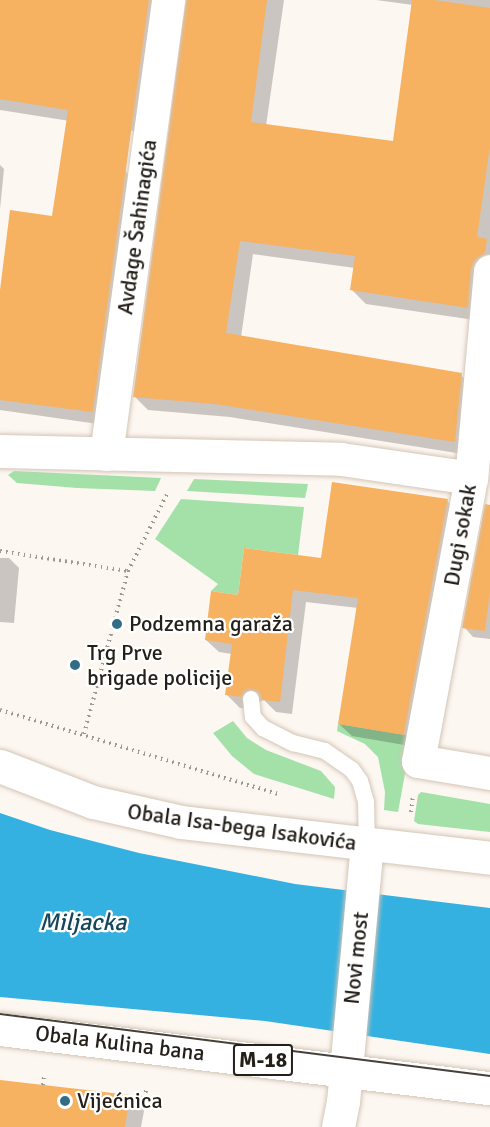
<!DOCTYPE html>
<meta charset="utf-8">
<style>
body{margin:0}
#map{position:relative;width:490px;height:1127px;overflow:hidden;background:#fdf7f1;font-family:Signika,sans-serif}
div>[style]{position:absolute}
.green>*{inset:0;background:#a3e1a9}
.water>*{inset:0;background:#34b1e1}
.shadow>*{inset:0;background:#0003}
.building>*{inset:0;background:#f6b161}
.path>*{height:4px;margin-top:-2px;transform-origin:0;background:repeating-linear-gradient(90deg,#9e9892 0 1.5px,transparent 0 6px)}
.roads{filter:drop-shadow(0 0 2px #d3c5b6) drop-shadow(0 0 2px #d3c5b6)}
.lane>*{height:16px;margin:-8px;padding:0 8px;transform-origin:8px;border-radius:8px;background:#fff}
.street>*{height:33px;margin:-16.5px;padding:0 16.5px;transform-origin:16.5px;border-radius:16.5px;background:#fff}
.primary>*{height:33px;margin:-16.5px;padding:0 16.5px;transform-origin:16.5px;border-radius:16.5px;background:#fff}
.tram>*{height:1.5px;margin:-0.75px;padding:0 0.75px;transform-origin:0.75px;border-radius:0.75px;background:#45403a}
.dots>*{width:16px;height:16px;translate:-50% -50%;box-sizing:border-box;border:3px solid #fff;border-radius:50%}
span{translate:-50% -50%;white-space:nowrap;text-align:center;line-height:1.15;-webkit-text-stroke:4.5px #fff;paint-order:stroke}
.shield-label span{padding:2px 4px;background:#fff;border:2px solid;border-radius:4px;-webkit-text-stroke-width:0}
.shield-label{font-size:21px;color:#241f19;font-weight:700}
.street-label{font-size:22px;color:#241f19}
.poi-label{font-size:22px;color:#241f19}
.left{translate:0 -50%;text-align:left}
.water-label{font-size:24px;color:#15475b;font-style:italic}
</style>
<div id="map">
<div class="green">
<div style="clip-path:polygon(14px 471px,161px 478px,155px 491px,77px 488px,17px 483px,8px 475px)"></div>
<div style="clip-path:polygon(194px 479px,308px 484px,305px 498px,187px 491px)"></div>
<div style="clip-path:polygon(181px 499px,304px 507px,298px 555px,244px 548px,238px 595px,211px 591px,218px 584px,155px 539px)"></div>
<div style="clip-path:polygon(233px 721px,247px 738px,266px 750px,321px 771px,335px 787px,334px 799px,254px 774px,232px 756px,213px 733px)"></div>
<div style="clip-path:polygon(338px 724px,412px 736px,398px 812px,384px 810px,385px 792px,378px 757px,365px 744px,337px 731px)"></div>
<div style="clip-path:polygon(421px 792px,490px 804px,490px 832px,418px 824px,414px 821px,418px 795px)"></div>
</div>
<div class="water">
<div style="clip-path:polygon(0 813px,50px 830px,139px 853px,295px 884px,490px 908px,490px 1054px,265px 1021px,0 997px)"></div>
</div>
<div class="shadow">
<div style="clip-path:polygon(0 0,170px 0,146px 133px,0 110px)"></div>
<div style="clip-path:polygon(188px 0,284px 0,266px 126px,394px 143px,413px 5px,376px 0,490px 0,490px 273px,481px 321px,366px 304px,352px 290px,355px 268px,253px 254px,241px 337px,461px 375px,475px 389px,469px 455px,230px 417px,148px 410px,134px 396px)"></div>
<div style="clip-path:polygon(0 165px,4px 169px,0 209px)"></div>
<div style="clip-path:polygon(125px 171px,138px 183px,105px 425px,0 410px,0 300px,54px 217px)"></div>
<div style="clip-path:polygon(447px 501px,460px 513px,416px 747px,352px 736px,339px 724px,358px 608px,306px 602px,292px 714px,276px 712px,264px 700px,257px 703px,254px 709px,240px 708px,227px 695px,232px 654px,219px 652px,206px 640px,239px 596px)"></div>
<div style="clip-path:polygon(490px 507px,490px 639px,473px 637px,464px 627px)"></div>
<div style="clip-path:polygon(0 558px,9px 558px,19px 568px,14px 623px,0 622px)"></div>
<div style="clip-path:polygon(0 1082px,130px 1096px,144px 1111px,141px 1127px,0 1127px)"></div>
</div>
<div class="building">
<div style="clip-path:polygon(0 0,149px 0,93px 412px,0 400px,0 290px,10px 210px,52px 216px,68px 110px,0 99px)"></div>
<div style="clip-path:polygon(186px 0,267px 0,251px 122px,393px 141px,412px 0,434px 0,490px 8px,490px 146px,477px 237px,487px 239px,485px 253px,475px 260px,471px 269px,468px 308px,350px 290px,355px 256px,240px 241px,226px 333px,462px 373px,455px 442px,215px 404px,133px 397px)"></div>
<div style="clip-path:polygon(332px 482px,448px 499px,404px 735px,338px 724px,358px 598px,293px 590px,280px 702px,262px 700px,259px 692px,250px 689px,244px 691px,241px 697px,225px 695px,232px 644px,205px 640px,211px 591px,238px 595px,244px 548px,321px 558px)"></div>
<div style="clip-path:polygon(485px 504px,490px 505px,490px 591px,485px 631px,462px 628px)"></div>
<div style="clip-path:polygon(0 1080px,130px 1095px,125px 1127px,0 1127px)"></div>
</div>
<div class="path">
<div style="left:0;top:551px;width:130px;rotate:8.9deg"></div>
<div style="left:0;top:710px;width:291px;rotate:16.8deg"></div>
<div style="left:84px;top:734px;width:169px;rotate:-74.9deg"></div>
<div style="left:128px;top:571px;width:89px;rotate:-63.1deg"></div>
<div style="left:411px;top:812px;width:16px;rotate:-83deg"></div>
<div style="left:43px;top:1085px;width:8px;rotate:-83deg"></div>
<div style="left:128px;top:1107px;width:11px;rotate:10deg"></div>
<div style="left:139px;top:1109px;width:22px;rotate:-69deg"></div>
</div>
<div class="roads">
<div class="lane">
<div style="left:251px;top:699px;width:18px;rotate:84deg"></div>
<div style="left:253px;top:717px;width:15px;rotate:48deg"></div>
<div style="left:263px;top:728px;width:34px;rotate:27deg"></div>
<div style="left:293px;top:743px;width:33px;rotate:14deg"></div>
<div style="left:325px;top:751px;width:33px;rotate:35deg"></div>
<div style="left:352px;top:770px;width:14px;rotate:54deg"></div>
<div style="left:360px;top:781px;width:22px;rotate:74deg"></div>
<div style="left:366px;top:802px;width:43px;rotate:88.7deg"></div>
</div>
<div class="street">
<div style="left:490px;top:271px;width:208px;rotate:95.2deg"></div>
<div style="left:471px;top:478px;width:288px;rotate:100.6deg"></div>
<div style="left:418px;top:761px;width:73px;rotate:9.5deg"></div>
<div style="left:0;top:451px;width:341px;rotate:1.3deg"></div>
<div style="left:341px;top:459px;width:131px;rotate:8.3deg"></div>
<div style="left:106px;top:454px;width:458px;rotate:-82.2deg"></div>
<div style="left:0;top:766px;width:100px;rotate:21.2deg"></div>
<div style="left:93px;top:802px;width:90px;rotate:12.8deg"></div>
<div style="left:181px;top:822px;width:311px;rotate:6.6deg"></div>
<div style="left:338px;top:1127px;width:25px;rotate:-79deg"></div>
<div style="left:343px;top:1102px;width:258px;rotate:-84.7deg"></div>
</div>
<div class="primary">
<div style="left:0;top:1029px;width:494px;rotate:6.9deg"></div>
</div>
</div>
<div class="tram">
<div style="left:0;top:1014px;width:494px;rotate:7.2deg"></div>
</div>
<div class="dots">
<div style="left:117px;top:624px;background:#316e85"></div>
<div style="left:75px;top:665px;background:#316e85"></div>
<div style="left:65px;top:1101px;background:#316e85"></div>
</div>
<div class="shield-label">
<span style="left:263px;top:1060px">M-18</span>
</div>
<div class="street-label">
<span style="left:137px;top:227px;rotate:-82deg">Avdage Šahinagića</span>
<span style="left:460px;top:535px;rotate:-80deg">Dugi sokak</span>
<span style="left:242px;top:827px;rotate:8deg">Obala Isa-bega Isakovića</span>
<span style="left:356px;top:958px;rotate:-84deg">Novi most</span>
<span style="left:120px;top:1043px;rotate:7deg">Obala Kulina bana</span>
</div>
<div class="poi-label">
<span class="left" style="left:129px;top:624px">Podzemna garaža</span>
<span class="left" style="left:87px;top:665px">Trg Prve<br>brigade policije</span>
<span class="left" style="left:77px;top:1101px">Vijećnica</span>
</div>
<div class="water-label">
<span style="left:83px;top:923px">Miljacka</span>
</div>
</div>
